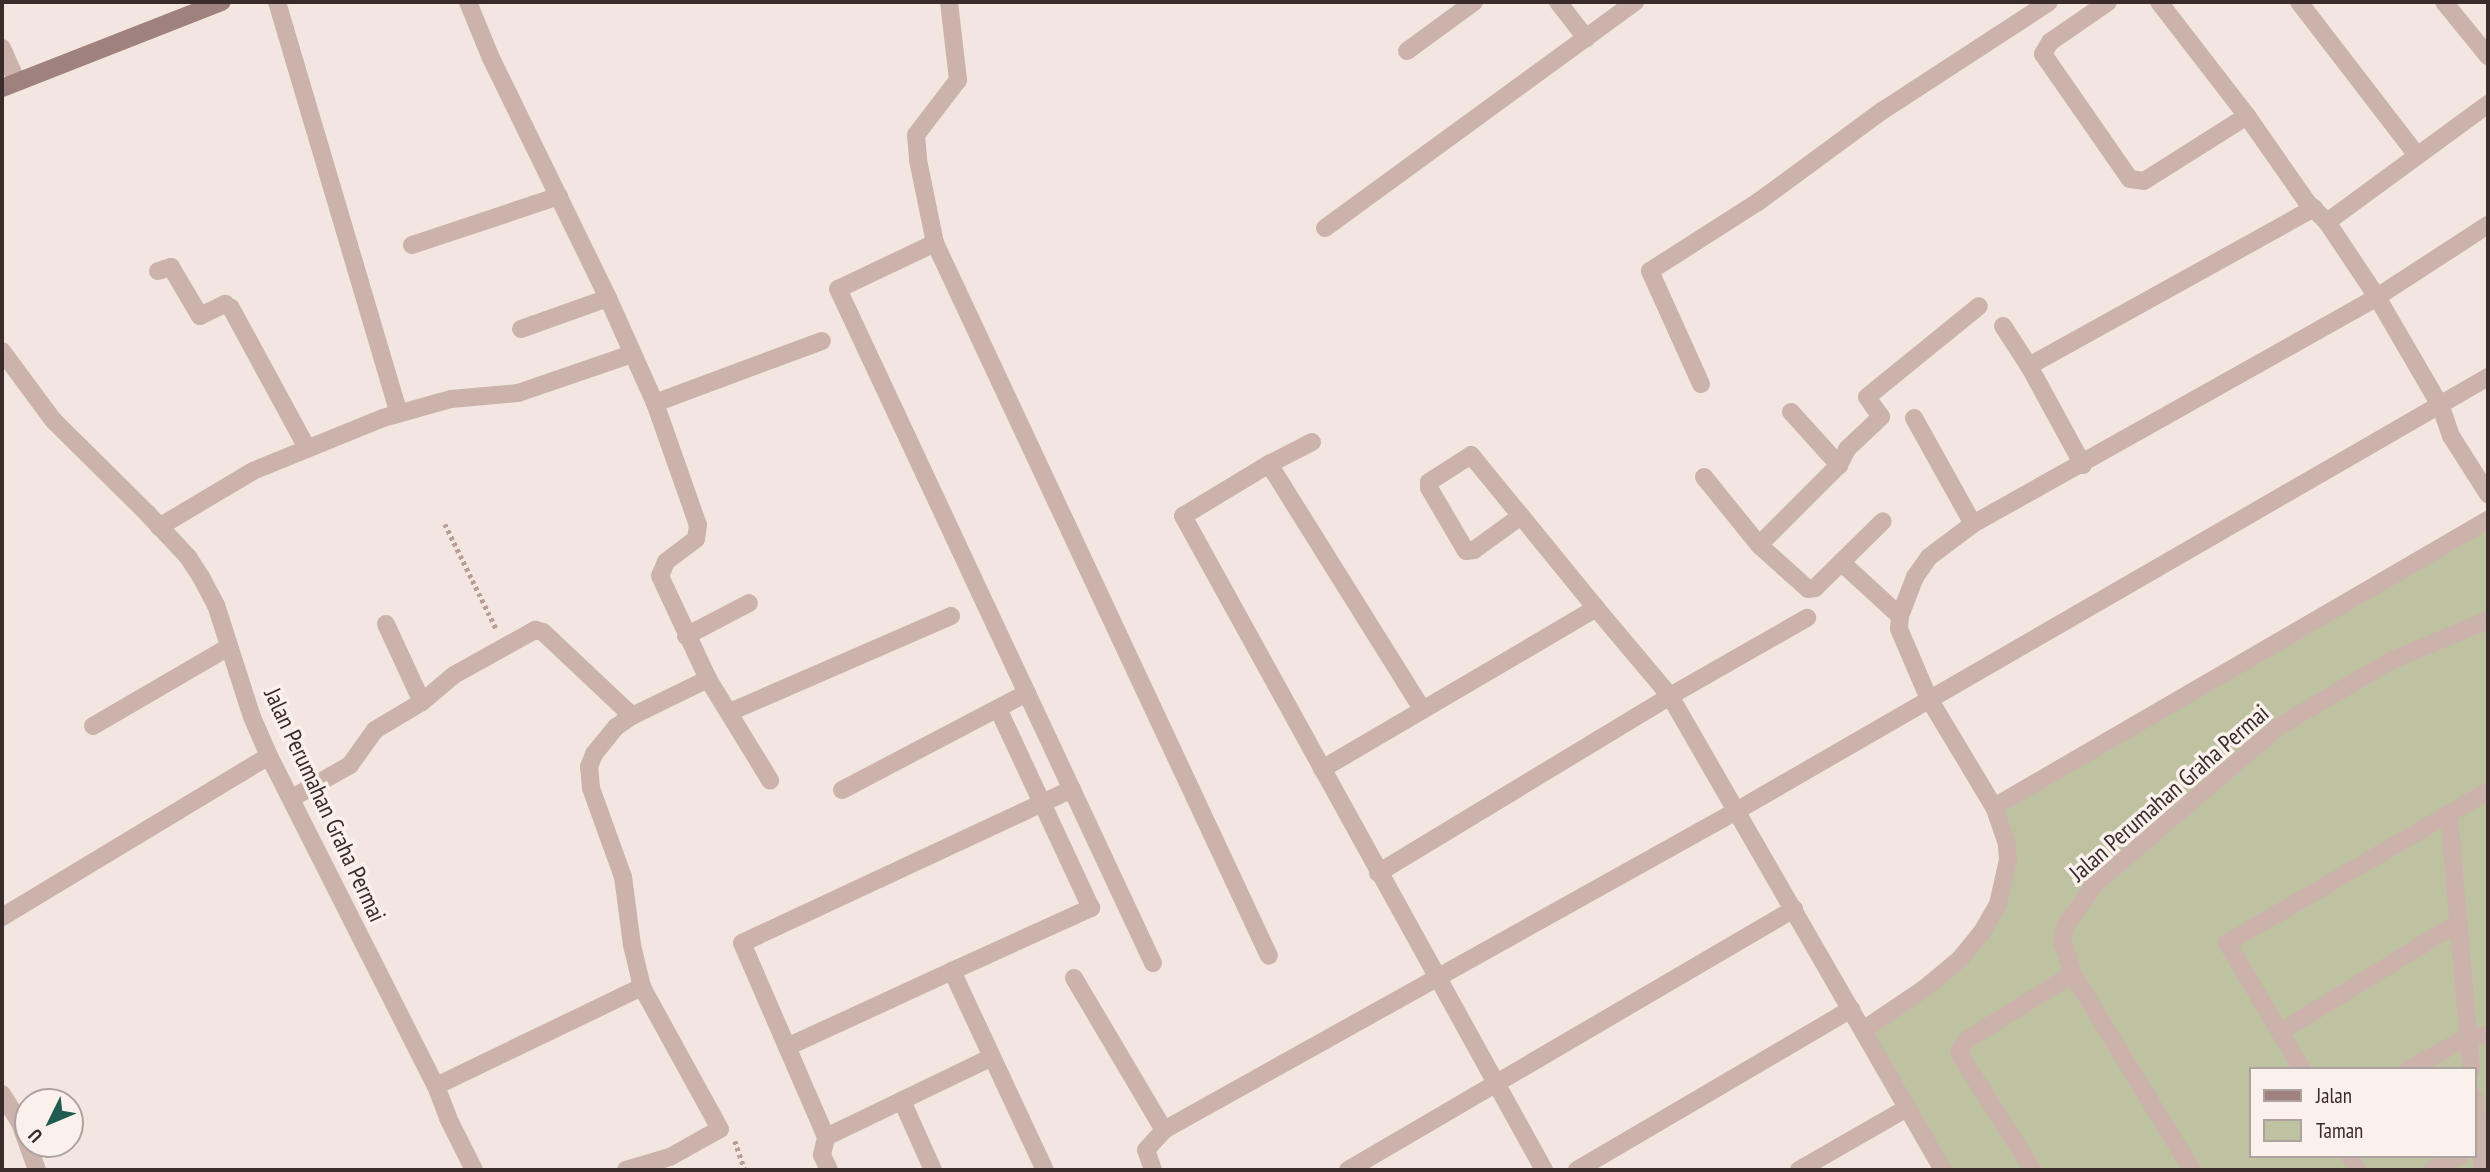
<!DOCTYPE html>
<style>
body{margin:0}
#map{position:relative;width:2490px;height:1172px;overflow:hidden;background:#f3e6e0;font-family:"PT Sans Narrow",sans-serif}
div>[style]{position:absolute}
.green>*{inset:0;background:#bfc2a0}
.path>*{height:4.5px;margin-top:-2.25px;transform-origin:0;background:repeating-linear-gradient(90deg,#b79d96 0 3.5px,transparent 0 7px)}
.street>*{height:18px;margin:-9px;padding:0 9px;transform-origin:9px;border-radius:9px;background:#cbb3ac}
.secondary>*{height:18px;margin:-9px;padding:0 9px;transform-origin:9px;border-radius:9px;background:#9f827d}
span{translate:-50% -50%;white-space:nowrap;text-align:center;line-height:1.15;-webkit-text-stroke:7px #faf1ed;paint-order:stroke}
.street-label{font-size:24px;color:#392c2b}
.frame{position:absolute;inset:0;border:4px solid #392c2b;pointer-events:none}
.legend{position:absolute;left:2249px;top:1067px;width:228px;height:91px;box-sizing:border-box;background:#faf1ed;border:2px solid #ada29f;margin:0;padding:9px 12px;list-style:none;font-size:21px;color:#392c2b}
.legend li{display:flex;align-items:center;gap:14px;height:35px}
.legend b{width:35px;border:2px solid #ada29f}
.north{position:absolute;left:14px;top:1088px;width:70px;height:70px;box-sizing:border-box;background:#faf1ed;border:2px solid #ada29f;border-radius:50%;rotate:227deg;font-size:19px;font-weight:700;line-height:28px;text-align:center;color:#392c2b}
.north::after{content:'';display:block;margin:auto;width:24px;height:32px;background:#205b51;clip-path:polygon(50% 0,100% 100%,50% 72%,0 100%)}
</style>
<div id="map">
<div class="green">
<div style="clip-path:polygon(evenodd,2488px 520px,2488px 1170px,1943px 1170px,1863px 1030px,1960px 959px,2005px 878px,1994px 807px,2488px 520px,2250px 1069px,2474px 1069px,2474px 1156px,2250px 1156px,2250px 1069px)"></div>
</div>
<div class="path">
<div style="left:445px;top:524px;width:116px;rotate:63.9deg"></div>
<div style="left:735px;top:1141px;width:31px;rotate:71deg"></div>
</div>
<div class="street">
<div style="left:277px;top:2px;width:429px;rotate:73.5deg"></div>
<div style="left:468px;top:2px;width:58px;rotate:67.8deg"></div>
<div style="left:490px;top:56px;width:269px;rotate:64deg"></div>
<div style="left:608px;top:298px;width:115px;rotate:65.9deg"></div>
<div style="left:655px;top:403px;width:129px;rotate:70.6deg"></div>
<div style="left:698px;top:525px;width:14px;rotate:98deg"></div>
<div style="left:696px;top:539px;width:38px;rotate:143deg"></div>
<div style="left:666px;top:562px;width:15px;rotate:113deg"></div>
<div style="left:660px;top:576px;width:114px;rotate:65deg"></div>
<div style="left:708px;top:679px;width:119px;rotate:58.5deg"></div>
<div style="left:949px;top:2px;width:79px;rotate:83.4deg"></div>
<div style="left:958px;top:80px;width:69px;rotate:127.4deg"></div>
<div style="left:916px;top:135px;width:25px;rotate:85deg"></div>
<div style="left:918px;top:160px;width:85px;rotate:78.4deg"></div>
<div style="left:935px;top:243px;width:787px;rotate:64.9deg"></div>
<div style="left:1558px;top:2px;width:46px;rotate:52.1deg"></div>
<div style="left:2108px;top:2px;width:70px;rotate:145.4deg"></div>
<div style="left:2050px;top:42px;width:14px;rotate:120deg"></div>
<div style="left:2043px;top:54px;width:152px;rotate:55.2deg"></div>
<div style="left:2130px;top:179px;width:14px;rotate:8deg"></div>
<div style="left:2144px;top:181px;width:122px;rotate:-32.3deg"></div>
<div style="left:2159px;top:2px;width:144px;rotate:52.3deg"></div>
<div style="left:2247px;top:116px;width:105px;rotate:55.1deg"></div>
<div style="left:2307px;top:202px;width:28px;rotate:45deg"></div>
<div style="left:2327px;top:222px;width:90px;rotate:56.3deg"></div>
<div style="left:2377px;top:297px;width:127px;rotate:59.8deg"></div>
<div style="left:2441px;top:407px;width:31px;rotate:71deg"></div>
<div style="left:2451px;top:436px;width:69px;rotate:57.5deg"></div>
<div style="left:2299px;top:2px;width:193px;rotate:52.4deg"></div>
<div style="left:2444px;top:2px;width:70px;rotate:50.8deg"></div>
<div style="left:2px;top:48px;width:37px;rotate:66deg"></div>
<div style="left:1407px;top:51px;width:83px;rotate:-36.2deg"></div>
<div style="left:2327px;top:222px;width:200px;rotate:-36.2deg"></div>
<div style="left:1325px;top:228px;width:384px;rotate:-36.1deg"></div>
<div style="left:935px;top:243px;width:107px;rotate:154.6deg"></div>
<div style="left:838px;top:289px;width:744px;rotate:64.95deg"></div>
<div style="left:412px;top:245px;width:155px;rotate:-18.4deg"></div>
<div style="left:158px;top:271px;width:14px;rotate:-17deg"></div>
<div style="left:171px;top:267px;width:57px;rotate:59.4deg"></div>
<div style="left:200px;top:316px;width:28px;rotate:-26deg"></div>
<div style="left:225px;top:304px;width:7px;rotate:34deg"></div>
<div style="left:231px;top:308px;width:159px;rotate:61.5deg"></div>
<div style="left:2003px;top:326px;width:48px;rotate:57deg"></div>
<div style="left:521px;top:329px;width:92px;rotate:-19.6deg"></div>
<div style="left:2px;top:351px;width:86px;rotate:53.5deg"></div>
<div style="left:53px;top:420px;width:132px;rotate:44.7deg"></div>
<div style="left:147px;top:513px;width:60px;rotate:47deg"></div>
<div style="left:188px;top:557px;width:24px;rotate:57deg"></div>
<div style="left:201px;top:577px;width:32px;rotate:62deg"></div>
<div style="left:216px;top:605px;width:118px;rotate:72.2deg"></div>
<div style="left:252px;top:717px;width:43px;rotate:66.4deg"></div>
<div style="left:269px;top:756px;width:370px;rotate:63.2deg"></div>
<div style="left:436px;top:1086px;width:34px;rotate:69deg"></div>
<div style="left:448px;top:1118px;width:58px;rotate:63.4deg"></div>
<div style="left:1701px;top:384px;width:124px;rotate:-114.3deg"></div>
<div style="left:1650px;top:271px;width:128px;rotate:-32.6deg"></div>
<div style="left:1758px;top:202px;width:154px;rotate:-36.3deg"></div>
<div style="left:1882px;top:111px;width:199px;rotate:-33.1deg"></div>
<div style="left:655px;top:403px;width:178px;rotate:-20.4deg"></div>
<div style="left:1791px;top:412px;width:72px;rotate:47.8deg"></div>
<div style="left:1914px;top:418px;width:121px;rotate:60.9deg"></div>
<div style="left:1312px;top:442px;width:48px;rotate:152.9deg"></div>
<div style="left:1269px;top:464px;width:100px;rotate:148.8deg"></div>
<div style="left:1183px;top:516px;width:747px;rotate:61.1deg"></div>
<div style="left:1269px;top:464px;width:289px;rotate:58deg"></div>
<div style="left:2083px;top:465px;width:113px;rotate:-118.6deg"></div>
<div style="left:2029px;top:366px;width:326px;rotate:-29deg"></div>
<div style="left:1704px;top:477px;width:87px;rotate:51deg"></div>
<div style="left:1759px;top:545px;width:66px;rotate:41.9deg"></div>
<div style="left:1808px;top:589px;width:7px;rotate:-8deg"></div>
<div style="left:1815px;top:588px;width:95px;rotate:-44.6deg"></div>
<div style="left:1521px;top:516px;width:58px;rotate:144.1deg"></div>
<div style="left:1474px;top:550px;width:8px;rotate:173deg"></div>
<div style="left:1466px;top:551px;width:73px;rotate:-120.4deg"></div>
<div style="left:1429px;top:488px;width:6px;rotate:-90deg"></div>
<div style="left:1429px;top:482px;width:50px;rotate:-32.7deg"></div>
<div style="left:1471px;top:455px;width:79px;rotate:50.7deg"></div>
<div style="left:1521px;top:516px;width:119px;rotate:50.8deg"></div>
<div style="left:1596px;top:608px;width:115px;rotate:49.9deg"></div>
<div style="left:1670px;top:696px;width:547px;rotate:60.06deg"></div>
<div style="left:159px;top:527px;width:109px;rotate:-30.8deg"></div>
<div style="left:253px;top:471px;width:140px;rotate:-22.2deg"></div>
<div style="left:383px;top:418px;width:71px;rotate:-15.6deg"></div>
<div style="left:451px;top:399px;width:67px;rotate:-5.1deg"></div>
<div style="left:518px;top:393px;width:120px;rotate:-18.9deg"></div>
<div style="left:1759px;top:545px;width:113px;rotate:-45deg"></div>
<div style="left:1839px;top:465px;width:18px;rotate:-63deg"></div>
<div style="left:1847px;top:449px;width:47px;rotate:-43.3deg"></div>
<div style="left:1881px;top:417px;width:24px;rotate:-125deg"></div>
<div style="left:1867px;top:397px;width:144px;rotate:-39.1deg"></div>
<div style="left:1841px;top:562px;width:80px;rotate:42.5deg"></div>
<div style="left:686px;top:636px;width:71px;rotate:-27.6deg"></div>
<div style="left:422px;top:702px;width:42px;rotate:-40.2deg"></div>
<div style="left:454px;top:675px;width:93px;rotate:-29.1deg"></div>
<div style="left:535px;top:630px;width:8px;rotate:14deg"></div>
<div style="left:543px;top:632px;width:122px;rotate:43.3deg"></div>
<div style="left:632px;top:716px;width:85px;rotate:-26deg"></div>
<div style="left:730px;top:712px;width:241px;rotate:-23.5deg"></div>
<div style="left:93px;top:726px;width:157px;rotate:-30.2deg"></div>
<div style="left:1322px;top:769px;width:318px;rotate:-30.4deg"></div>
<div style="left:842px;top:790px;width:209px;rotate:-27.7deg"></div>
<div style="left:292px;top:798px;width:67px;rotate:-29.6deg"></div>
<div style="left:350px;top:765px;width:43px;rotate:-54.5deg"></div>
<div style="left:375px;top:730px;width:55px;rotate:-30.8deg"></div>
<div style="left:422px;top:702px;width:86px;rotate:-114.8deg"></div>
<div style="left:1994px;top:807px;width:571px;rotate:-30.16deg"></div>
<div style="left:2449px;top:815px;width:255px;rotate:85deg"></div>
<div style="left:1378px;top:873px;width:341px;rotate:-31.2deg"></div>
<div style="left:1670px;top:696px;width:158px;rotate:-29.7deg"></div>
<div style="left:2px;top:917px;width:312px;rotate:-31.1deg"></div>
<div style="left:952px;top:971px;width:153px;rotate:-24.4deg"></div>
<div style="left:1091px;top:908px;width:220px;rotate:-115deg"></div>
<div style="left:1074px;top:978px;width:177px;rotate:59.4deg"></div>
<div style="left:1863px;top:1030px;width:73px;rotate:-33.9deg"></div>
<div style="left:1924px;top:989px;width:47px;rotate:-39.8deg"></div>
<div style="left:1960px;top:959px;width:35px;rotate:-51deg"></div>
<div style="left:1982px;top:932px;width:32px;rotate:-60deg"></div>
<div style="left:1998px;top:904px;width:45px;rotate:-77.2deg"></div>
<div style="left:2008px;top:860px;width:16px;rotate:-94deg"></div>
<div style="left:2007px;top:844px;width:39px;rotate:-109deg"></div>
<div style="left:1994px;top:807px;width:126px;rotate:-121deg"></div>
<div style="left:1929px;top:699px;width:76px;rotate:-113.2deg"></div>
<div style="left:1899px;top:629px;width:13px;rotate:-86deg"></div>
<div style="left:1900px;top:616px;width:42px;rotate:-69deg"></div>
<div style="left:1915px;top:577px;width:24px;rotate:-55deg"></div>
<div style="left:1929px;top:557px;width:55px;rotate:-36.9deg"></div>
<div style="left:1973px;top:524px;width:463px;rotate:-29.3deg"></div>
<div style="left:2377px;top:297px;width:132px;rotate:-33deg"></div>
<div style="left:2282px;top:1031px;width:208px;rotate:-31.6deg"></div>
<div style="left:787px;top:1047px;width:182px;rotate:-24.7deg"></div>
<div style="left:952px;top:971px;width:220px;rotate:65deg"></div>
<div style="left:2302px;top:1069px;width:147px;rotate:-120.8deg"></div>
<div style="left:2227px;top:943px;width:302px;rotate:-30.2deg"></div>
<div style="left:2409px;top:1069px;width:67px;rotate:-28.5deg"></div>
<div style="left:2468px;top:1037px;width:20px;rotate:-6deg"></div>
<div style="left:436px;top:1086px;width:229px;rotate:-25.7deg"></div>
<div style="left:2px;top:1094px;width:34px;rotate:58deg"></div>
<div style="left:20px;top:1123px;width:50px;rotate:70.1deg"></div>
<div style="left:2474px;top:1098px;width:73px;rotate:82.9deg"></div>
<div style="left:902px;top:1101px;width:76px;rotate:65.8deg"></div>
<div style="left:826px;top:1137px;width:184px;rotate:-25.7deg"></div>
<div style="left:2350px;top:1156px;width:16px;rotate:63deg"></div>
<div style="left:626px;top:1170px;width:46px;rotate:-16.5deg"></div>
<div style="left:670px;top:1157px;width:57px;rotate:-29.2deg"></div>
<div style="left:720px;top:1129px;width:162px;rotate:-118.8deg"></div>
<div style="left:642px;top:987px;width:43px;rotate:-103.4deg"></div>
<div style="left:632px;top:945px;width:69px;rotate:-97.5deg"></div>
<div style="left:623px;top:877px;width:95px;rotate:-109.8deg"></div>
<div style="left:591px;top:788px;width:21px;rotate:-95deg"></div>
<div style="left:589px;top:767px;width:14px;rotate:-69deg"></div>
<div style="left:594px;top:754px;width:35px;rotate:-51deg"></div>
<div style="left:616px;top:727px;width:19px;rotate:-35deg"></div>
<div style="left:829px;top:1170px;width:17px;rotate:-115deg"></div>
<div style="left:822px;top:1155px;width:18px;rotate:-77deg"></div>
<div style="left:826px;top:1137px;width:211px;rotate:-113.4deg"></div>
<div style="left:742px;top:943px;width:364px;rotate:-25deg"></div>
<div style="left:1153px;top:1170px;width:21px;rotate:-109deg"></div>
<div style="left:1146px;top:1150px;width:27px;rotate:-48deg"></div>
<div style="left:1164px;top:1130px;width:657px;rotate:-29.14deg"></div>
<div style="left:1738px;top:810px;width:866px;rotate:-30deg"></div>
<div style="left:1348px;top:1170px;width:517px;rotate:-30.34deg"></div>
<div style="left:1577px;top:1170px;width:318px;rotate:-30.4deg"></div>
<div style="left:1799px;top:1170px;width:125px;rotate:-29.9deg"></div>
<div style="left:2033px;top:1170px;width:136px;rotate:-122.4deg"></div>
<div style="left:1960px;top:1055px;width:5px;rotate:-90deg"></div>
<div style="left:1960px;top:1050px;width:14px;rotate:-54deg"></div>
<div style="left:1968px;top:1039px;width:123px;rotate:-31.8deg"></div>
<div style="left:2192px;top:1170px;width:229px;rotate:-121.3deg"></div>
<div style="left:2073px;top:974px;width:35px;rotate:-108deg"></div>
<div style="left:2062px;top:941px;width:16px;rotate:-76deg"></div>
<div style="left:2066px;top:925px;width:50px;rotate:-54.7deg"></div>
<div style="left:2095px;top:884px;width:241px;rotate:-40.6deg"></div>
<div style="left:2278px;top:727px;width:130px;rotate:-30.5deg"></div>
<div style="left:2390px;top:661px;width:106px;rotate:-22.7deg"></div>
<div style="left:2432px;top:1170px;width:31px;rotate:-27deg"></div>
</div>
<div class="secondary">
<div style="left:2px;top:88px;width:236px;rotate:-21.4deg"></div>
</div>
<div class="street-label">
<span style="left:2169px;top:793px;rotate:-41deg">Jalan Perumahan Graha Permai</span>
<span style="left:325px;top:805px;rotate:65deg">Jalan Perumahan Graha Permai</span>
</div>
<div class="frame"></div>
<ul class="legend">
<li><b style="height:9px;background:#9f827d"></b>Jalan</li>
<li><b style="height:19px;background:#bfc2a0"></b>Taman</li>
</ul>
<div class="north">U</div>
</div>
